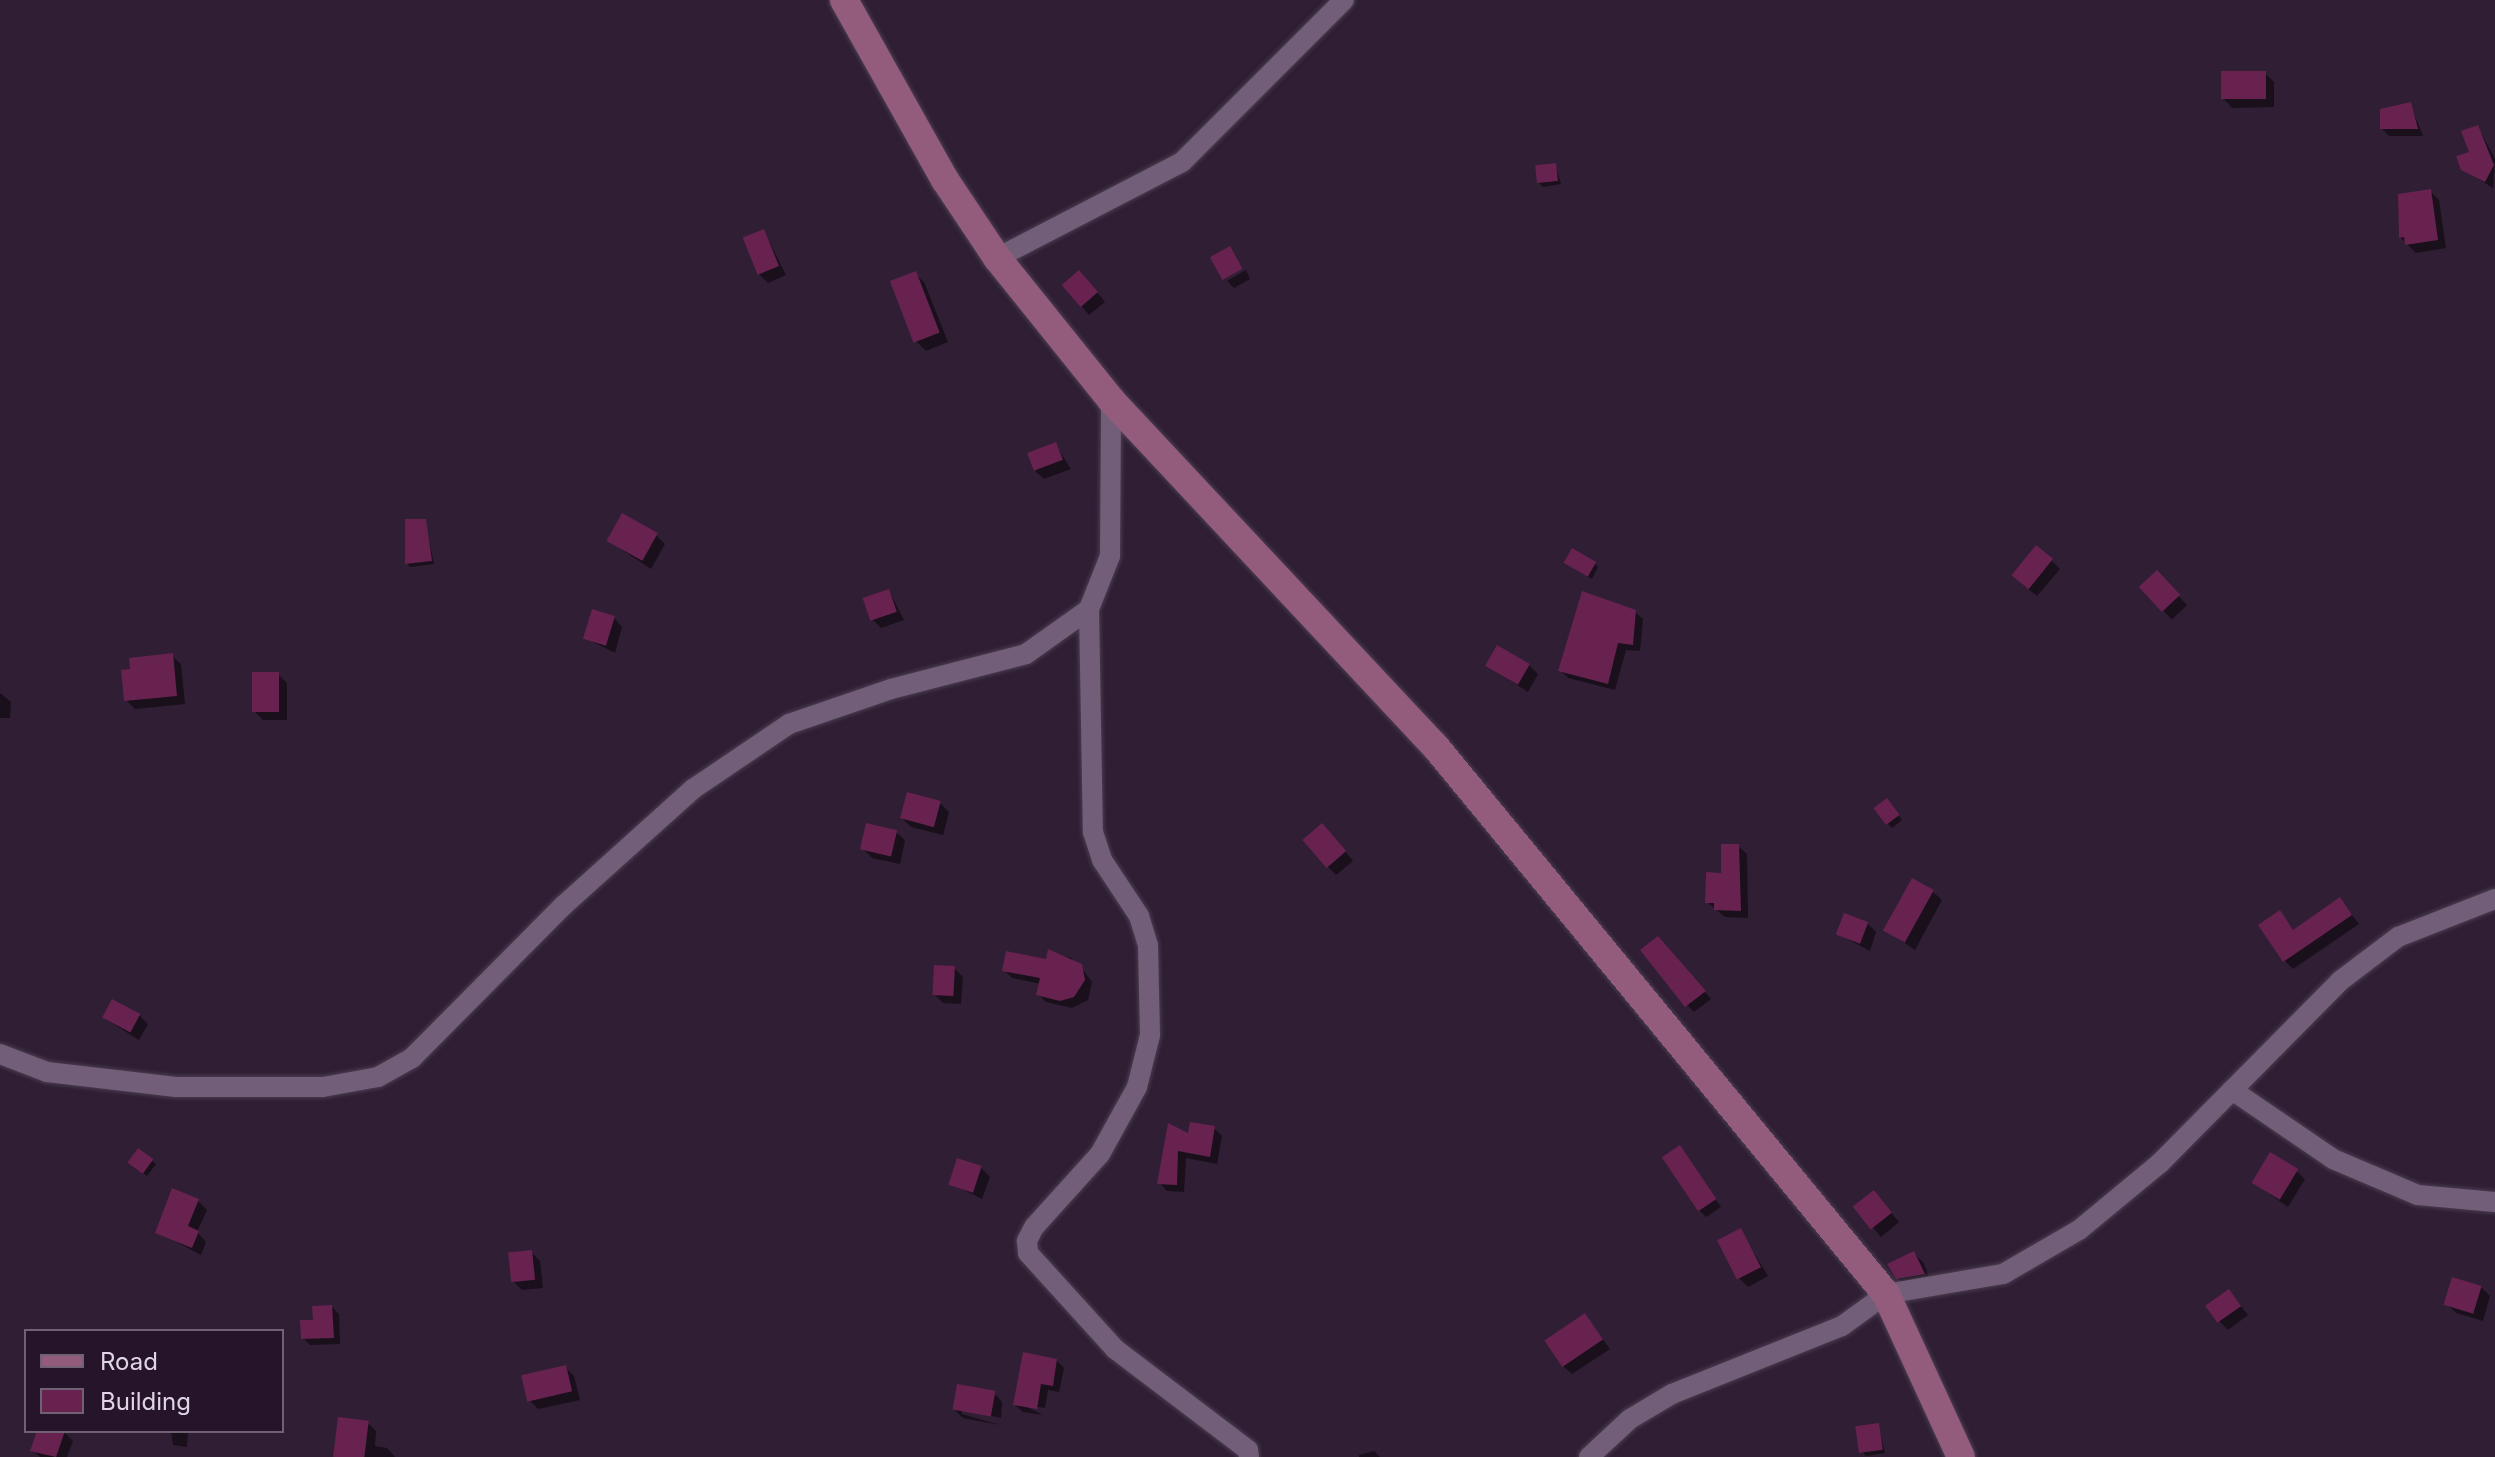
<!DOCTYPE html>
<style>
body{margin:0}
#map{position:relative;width:2495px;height:1457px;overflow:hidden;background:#2f1e34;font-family:Inter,sans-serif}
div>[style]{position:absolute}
.shadow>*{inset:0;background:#0007;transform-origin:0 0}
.building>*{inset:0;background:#682250;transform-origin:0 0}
.roads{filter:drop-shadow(0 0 2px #4b3d50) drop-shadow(0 0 2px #4b3d50)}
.street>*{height:20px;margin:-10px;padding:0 10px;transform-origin:10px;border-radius:10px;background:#725e78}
.secondary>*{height:28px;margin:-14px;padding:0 14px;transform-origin:14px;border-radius:14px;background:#935c7c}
span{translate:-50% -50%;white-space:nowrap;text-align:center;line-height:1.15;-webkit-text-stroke:7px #25142a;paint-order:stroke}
.legend{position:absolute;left:24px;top:1329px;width:260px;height:104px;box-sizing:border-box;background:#25142a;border:2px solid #706174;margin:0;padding:10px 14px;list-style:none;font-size:24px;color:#e0d5e4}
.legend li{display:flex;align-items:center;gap:16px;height:40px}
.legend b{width:40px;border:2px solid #706174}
</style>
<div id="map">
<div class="shadow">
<div style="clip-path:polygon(2265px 73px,2274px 82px,2274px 107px,2232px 108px,2224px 99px)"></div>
<div style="clip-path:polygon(2410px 104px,2423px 136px,2389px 136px,2382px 129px)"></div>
<div style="clip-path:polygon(2478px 127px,2495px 159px,2493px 188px,2463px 169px)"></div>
<div style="clip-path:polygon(1555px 165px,1561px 184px,1543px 187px,1539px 183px)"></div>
<div style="clip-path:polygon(2430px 191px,2439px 200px,2446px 248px,2416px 253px,2400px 237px)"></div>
<div style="clip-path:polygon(764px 231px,786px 275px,768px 283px,759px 274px)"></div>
<div style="clip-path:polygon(1246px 270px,1250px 279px,1234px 288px,1227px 281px)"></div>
<div style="clip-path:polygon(915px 274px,924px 282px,948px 342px,926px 351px,917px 342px)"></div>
<div style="clip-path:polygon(1088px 281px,1105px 302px,1089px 315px,1064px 285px)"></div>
<div style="clip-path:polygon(1055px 444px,1071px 469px,1044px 479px,1035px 471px)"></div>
<div style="clip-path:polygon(425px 521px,434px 564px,410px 567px,407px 563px)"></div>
<div style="clip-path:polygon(656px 535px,665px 544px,651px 569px,609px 541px)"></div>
<div style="clip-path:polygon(2051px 560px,2060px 569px,2037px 596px,2022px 584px)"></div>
<div style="clip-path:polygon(1595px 563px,1598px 567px,1592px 579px,1570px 566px)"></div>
<div style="left:2157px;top:573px;width:44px;height:21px;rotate:47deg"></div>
<div style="clip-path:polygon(889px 591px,904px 620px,881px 628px,872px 619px)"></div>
<div style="clip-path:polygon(1635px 612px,1643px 619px,1640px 651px,1626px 650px,1615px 690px,1568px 678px,1560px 670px)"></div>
<div style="clip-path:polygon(614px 618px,622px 627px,615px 653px,585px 638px)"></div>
<div style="clip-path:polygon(172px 656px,181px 664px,185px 704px,135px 709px,126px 700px)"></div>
<div style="clip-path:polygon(1529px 665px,1538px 674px,1528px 692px,1488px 666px)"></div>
<div style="clip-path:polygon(278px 674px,287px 683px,287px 720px,263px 720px,254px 711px)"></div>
<div style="clip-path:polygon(0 693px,11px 702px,10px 718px,0 718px)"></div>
<div style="clip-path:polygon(940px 803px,949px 812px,943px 835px,911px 827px,902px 818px)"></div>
<div style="clip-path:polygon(1890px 804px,1902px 820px,1892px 828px,1888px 824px)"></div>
<div style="clip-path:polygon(896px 832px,905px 840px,900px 864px,872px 858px,863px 849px)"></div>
<div style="clip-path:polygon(1331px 834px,1353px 861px,1336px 875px,1327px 866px)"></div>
<div style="clip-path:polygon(1738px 846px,1747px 854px,1748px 918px,1725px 917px,1707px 902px)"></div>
<div style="clip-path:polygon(1933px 892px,1942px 900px,1915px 950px,1886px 930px)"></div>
<div style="clip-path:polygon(2340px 900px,2359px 924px,2293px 969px,2284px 960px,2279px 913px,2294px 931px)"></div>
<div style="clip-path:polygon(1867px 923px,1876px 932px,1870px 951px,1838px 934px)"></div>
<div style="clip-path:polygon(1665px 945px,1711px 999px,1694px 1012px,1687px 1005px)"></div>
<div style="clip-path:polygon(1050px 952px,1071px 958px,1080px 966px,1092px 982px,1088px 1000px,1072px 1008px,1046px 1002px,1038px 994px,1041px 984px,1012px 978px,1004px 970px,1047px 961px)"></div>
<div style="clip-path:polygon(954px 968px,963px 977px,961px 1004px,943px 1003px,934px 994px)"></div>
<div style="clip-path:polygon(139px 1015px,148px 1024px,139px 1040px,104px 1018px)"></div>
<div style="clip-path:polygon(1170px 1125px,1189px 1136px,1214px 1128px,1222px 1136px,1217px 1164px,1186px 1158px,1184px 1192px,1167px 1191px,1160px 1183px)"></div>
<div style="clip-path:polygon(1679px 1148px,1721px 1207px,1706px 1217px,1699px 1210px)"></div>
<div style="clip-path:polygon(139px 1150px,156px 1164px,147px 1176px,134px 1166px)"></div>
<div style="clip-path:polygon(981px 1168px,990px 1177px,982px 1199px,950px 1183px)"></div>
<div style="clip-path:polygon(2296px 1171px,2305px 1179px,2288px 1207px,2254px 1183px)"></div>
<div style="clip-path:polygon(198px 1201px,207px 1210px,197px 1232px,206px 1242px,201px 1255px,158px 1232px)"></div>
<div style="clip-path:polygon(1882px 1202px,1899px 1222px,1881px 1237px,1856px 1207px)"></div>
<div style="clip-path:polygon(1740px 1230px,1768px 1276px,1748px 1287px,1739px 1278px)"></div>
<div style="clip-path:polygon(531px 1252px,540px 1261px,543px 1288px,522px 1290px,513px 1281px)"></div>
<div style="clip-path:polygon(1914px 1254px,1923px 1262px,1932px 1283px,1907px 1287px,1897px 1278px)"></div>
<div style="clip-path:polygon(2481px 1287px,2490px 1296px,2483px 1321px,2456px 1313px,2447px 1304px)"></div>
<div style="clip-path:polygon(2229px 1292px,2248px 1315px,2228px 1330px,2219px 1321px)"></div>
<div style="clip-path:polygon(332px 1307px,339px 1314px,340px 1344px,310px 1345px,303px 1338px)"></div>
<div style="clip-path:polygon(1584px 1315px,1610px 1349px,1572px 1374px,1563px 1366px)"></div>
<div style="clip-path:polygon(1056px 1360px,1064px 1368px,1059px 1392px,1048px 1390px,1045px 1408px,1021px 1404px,1043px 1415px,1023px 1412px,1015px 1405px)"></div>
<div style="clip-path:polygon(565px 1367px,574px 1376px,580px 1400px,538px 1409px,529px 1400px)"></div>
<div style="clip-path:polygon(994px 1393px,1002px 1402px,1001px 1418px,962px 1409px,962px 1414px,1000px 1425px,963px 1418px,954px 1409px)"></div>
<div style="clip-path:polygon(368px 1423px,376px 1431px,375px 1446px,387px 1448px,395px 1457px,337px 1457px)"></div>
<div style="clip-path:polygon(1878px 1425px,1885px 1453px,1866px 1456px,1862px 1452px)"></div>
<div style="clip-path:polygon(39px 1431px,64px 1432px,73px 1441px,67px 1457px,40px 1457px,33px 1450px)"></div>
<div style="clip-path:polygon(171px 1431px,188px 1431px,187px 1447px,173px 1445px)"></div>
<div style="clip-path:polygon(1374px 1451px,1380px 1457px,1359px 1457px,1359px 1455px)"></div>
</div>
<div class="building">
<div style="left:2266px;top:71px;width:28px;height:45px;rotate:90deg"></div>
<div style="clip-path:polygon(2411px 102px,2418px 129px,2380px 129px,2380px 109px)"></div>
<div style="clip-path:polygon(2478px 125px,2494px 165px,2485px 182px,2461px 170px,2456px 156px,2469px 152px,2461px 131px)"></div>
<div style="left:1556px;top:163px;width:18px;height:21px;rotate:84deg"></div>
<div style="clip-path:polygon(2431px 189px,2438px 240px,2405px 245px,2404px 237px,2399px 238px,2398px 194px)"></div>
<div style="left:764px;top:229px;width:40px;height:23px;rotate:68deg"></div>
<div style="left:1230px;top:246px;width:26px;height:23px;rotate:61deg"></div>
<div style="left:1079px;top:270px;width:29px;height:23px;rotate:49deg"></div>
<div style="left:916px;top:271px;width:66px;height:28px;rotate:69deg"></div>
<div style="left:1056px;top:442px;width:19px;height:31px;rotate:69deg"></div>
<div style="left:622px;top:513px;width:41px;height:32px;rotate:29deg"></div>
<div style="clip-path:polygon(405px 519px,426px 519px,432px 561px,405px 564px)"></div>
<div style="left:2036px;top:545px;width:22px;height:39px;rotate:39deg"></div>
<div style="left:1572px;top:548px;width:28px;height:17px;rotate:30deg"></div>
<div style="left:2157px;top:570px;width:34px;height:25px;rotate:47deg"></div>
<div style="left:889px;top:589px;width:24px;height:28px;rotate:71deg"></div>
<div style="clip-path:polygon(1582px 591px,1636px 610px,1633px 645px,1618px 643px,1608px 684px,1558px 671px)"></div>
<div style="left:592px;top:609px;width:24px;height:31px;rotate:17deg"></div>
<div style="left:1497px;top:645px;width:38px;height:24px;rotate:30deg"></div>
<div style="clip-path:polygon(173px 653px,177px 696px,124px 701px,121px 670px,130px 669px,129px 658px)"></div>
<div style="left:252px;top:672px;width:27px;height:40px"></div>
<div style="left:907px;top:792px;width:35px;height:27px;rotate:15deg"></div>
<div style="left:1887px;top:798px;width:21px;height:17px;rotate:53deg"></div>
<div style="left:866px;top:823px;width:32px;height:27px;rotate:13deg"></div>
<div style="left:1322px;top:823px;width:37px;height:26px;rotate:49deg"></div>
<div style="clip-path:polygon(1721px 844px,1739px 844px,1741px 911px,1714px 910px,1714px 903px,1705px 903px,1706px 872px,1721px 873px)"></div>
<div style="left:1912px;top:878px;width:25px;height:60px;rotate:29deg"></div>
<div style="clip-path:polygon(2340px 897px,2352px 915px,2283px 962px,2258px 925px,2280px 910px,2293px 930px)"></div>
<div style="left:1844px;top:913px;width:26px;height:23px;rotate:21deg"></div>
<div style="clip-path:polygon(1658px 936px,1706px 991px,1685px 1007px,1640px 950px)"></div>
<div style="clip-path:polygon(1048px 949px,1082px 964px,1085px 980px,1074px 997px,1060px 1001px,1036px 995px,1040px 978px,1002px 971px,1006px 951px,1046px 959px)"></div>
<div style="left:934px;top:965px;width:21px;height:30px;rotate:3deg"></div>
<div style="left:112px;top:999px;width:32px;height:21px;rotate:28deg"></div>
<div style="clip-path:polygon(1190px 1122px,1215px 1126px,1210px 1157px,1178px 1151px,1177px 1185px,1157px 1184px,1168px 1123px,1188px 1133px)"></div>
<div style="left:1680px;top:1145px;width:65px;height:22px;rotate:56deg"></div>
<div style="left:138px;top:1148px;width:19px;height:18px;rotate:36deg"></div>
<div style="left:2270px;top:1152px;width:33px;height:36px;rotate:31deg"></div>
<div style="left:957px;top:1158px;width:26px;height:28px;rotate:18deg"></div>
<div style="clip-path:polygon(172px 1188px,199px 1199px,188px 1226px,199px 1231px,192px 1248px,155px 1233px)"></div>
<div style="left:1874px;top:1190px;width:29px;height:27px;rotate:52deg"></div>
<div style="left:1741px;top:1228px;width:44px;height:27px;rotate:63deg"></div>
<div style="left:532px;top:1250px;width:30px;height:24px;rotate:84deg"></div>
<div style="clip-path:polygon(1914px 1251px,1925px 1274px,1896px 1279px,1887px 1264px)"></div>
<div style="left:2452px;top:1277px;width:31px;height:29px;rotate:17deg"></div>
<div style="left:2229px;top:1289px;width:21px;height:29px;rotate:55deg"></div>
<div style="clip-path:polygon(332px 1305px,334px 1338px,301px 1339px,300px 1320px,313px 1320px,312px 1306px)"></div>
<div style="left:1585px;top:1313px;width:32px;height:49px;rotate:56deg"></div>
<div style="clip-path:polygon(1023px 1352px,1057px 1359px,1053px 1386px,1041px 1384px,1037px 1409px,1013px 1405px)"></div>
<div style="left:566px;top:1365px;width:27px;height:46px;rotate:77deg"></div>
<div style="left:957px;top:1384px;width:39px;height:26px;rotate:10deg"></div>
<div style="left:338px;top:1417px;width:31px;height:40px;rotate:7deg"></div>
<div style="left:1879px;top:1423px;width:27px;height:24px;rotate:82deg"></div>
<div style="clip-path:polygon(37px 1431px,65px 1431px,56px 1457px,30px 1451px)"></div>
</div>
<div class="roads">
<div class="street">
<div style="left:997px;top:258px;width:208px;rotate:-27.4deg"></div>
<div style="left:1182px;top:162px;width:229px;rotate:-45deg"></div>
<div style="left:1089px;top:609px;width:223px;rotate:89deg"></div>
<div style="left:1093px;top:832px;width:29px;rotate:72deg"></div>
<div style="left:1102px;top:860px;width:67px;rotate:56.5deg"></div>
<div style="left:1139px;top:916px;width:31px;rotate:73deg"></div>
<div style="left:1148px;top:946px;width:89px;rotate:88.7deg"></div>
<div style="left:1150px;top:1035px;width:54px;rotate:104deg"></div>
<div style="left:1137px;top:1087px;width:77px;rotate:118.9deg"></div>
<div style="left:1100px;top:1154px;width:98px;rotate:132.1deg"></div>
<div style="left:1034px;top:1227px;width:16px;rotate:117deg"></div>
<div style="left:1027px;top:1241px;width:12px;rotate:85deg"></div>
<div style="left:1028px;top:1253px;width:130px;rotate:47.8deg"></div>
<div style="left:1115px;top:1349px;width:167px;rotate:37.2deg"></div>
<div style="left:1248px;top:1450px;width:7px;rotate:82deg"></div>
<div style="left:0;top:1054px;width:50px;rotate:21deg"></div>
<div style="left:47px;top:1072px;width:130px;rotate:6.6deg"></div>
<div style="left:176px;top:1087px;width:147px"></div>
<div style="left:323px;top:1087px;width:56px;rotate:-10.3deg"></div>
<div style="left:378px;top:1077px;width:39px;rotate:-29deg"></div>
<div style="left:412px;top:1058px;width:214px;rotate:-45.2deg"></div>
<div style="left:563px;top:906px;width:175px;rotate:-42deg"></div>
<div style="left:693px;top:789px;width:116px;rotate:-34.1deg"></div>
<div style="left:789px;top:724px;width:108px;rotate:-18.9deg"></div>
<div style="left:891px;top:689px;width:139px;rotate:-14.5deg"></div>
<div style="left:1026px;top:654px;width:77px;rotate:-35.5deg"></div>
<div style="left:1089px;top:609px;width:57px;rotate:-68.4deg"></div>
<div style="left:1110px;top:556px;width:156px;rotate:-89.6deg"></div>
<div style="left:2232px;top:1090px;width:122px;rotate:34.3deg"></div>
<div style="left:2333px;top:1159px;width:92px;rotate:23deg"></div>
<div style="left:2418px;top:1195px;width:77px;rotate:5.2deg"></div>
<div style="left:1589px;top:1457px;width:56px;rotate:-42.8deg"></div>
<div style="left:1630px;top:1419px;width:49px;rotate:-30.8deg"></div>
<div style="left:1672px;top:1394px;width:183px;rotate:-21.8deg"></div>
<div style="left:1842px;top:1326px;width:54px;rotate:-36deg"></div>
<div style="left:1886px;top:1294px;width:119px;rotate:-9.7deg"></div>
<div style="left:2003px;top:1274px;width:88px;rotate:-30.1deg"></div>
<div style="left:2079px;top:1230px;width:105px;rotate:-39.6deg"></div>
<div style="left:2160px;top:1163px;width:256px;rotate:-45.3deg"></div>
<div style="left:2340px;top:981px;width:73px;rotate:-37.2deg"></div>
<div style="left:2398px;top:937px;width:104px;rotate:-21.4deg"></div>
</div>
<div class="secondary">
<div style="left:844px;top:0;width:206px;rotate:60.7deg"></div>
<div style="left:945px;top:180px;width:94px;rotate:56.3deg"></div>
<div style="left:997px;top:258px;width:182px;rotate:51.2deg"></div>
<div style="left:1111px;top:400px;width:474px;rotate:46.9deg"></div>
<div style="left:1435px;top:746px;width:710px;rotate:50.55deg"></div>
<div style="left:1886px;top:1294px;width:179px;rotate:65.3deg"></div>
</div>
</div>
<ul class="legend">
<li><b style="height:10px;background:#935c7c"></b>Road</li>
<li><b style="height:22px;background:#682250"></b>Building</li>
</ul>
</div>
